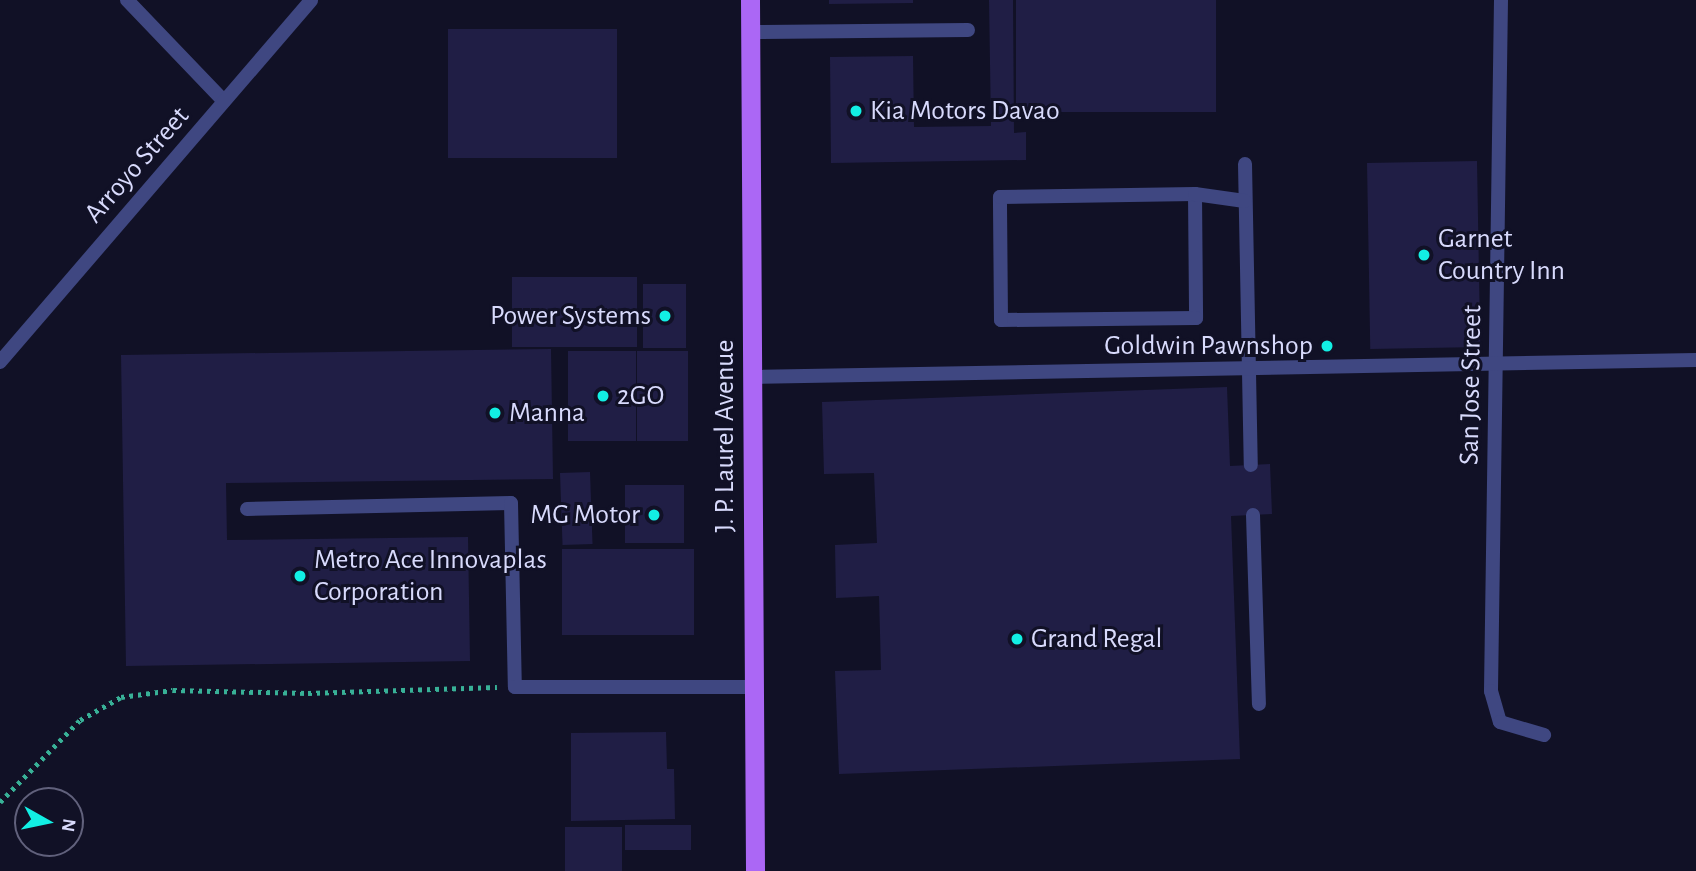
<!DOCTYPE html>
<style>
body{margin:0}
#map{position:relative;width:1696px;height:871px;overflow:hidden;background:#111126;font-family:"Alegreya Sans",sans-serif}
div>[style]{position:absolute}
.building>*{inset:0;background:#201e45;transform-origin:0 0}
.path>*{height:4.5px;margin-top:-2.25px;transform-origin:0;background:repeating-linear-gradient(90deg,#38b197 0 3.5px,transparent 0 8.5px)}
.service>*{height:14px;margin:-7px;padding:0 7px;transform-origin:7px;border-radius:7px;background:#3f4781}
.minor>*{height:14px;margin:-7px;padding:0 7px;transform-origin:7px;border-radius:7px;background:#3f4781}
.tertiary>*{height:14px;margin:-7px;padding:0 7px;transform-origin:7px;border-radius:7px;background:#3f4781}
.primary>*{height:19px;margin:-9.5px;padding:0 9.5px;transform-origin:9.5px;border-radius:9.5px;background:#ab67f5}
.dots>*{width:19px;height:19px;translate:-50% -50%;box-sizing:border-box;border:4px solid #111126;border-radius:50%}
span{translate:-50% -50%;white-space:nowrap;text-align:center;line-height:1.15;-webkit-text-stroke:6px #111126;paint-order:stroke}
.poi-label{font-size:28px;color:#d8dafc}
.left{translate:0 -50%;text-align:left}
.right{translate:-100% -50%;text-align:right}
.street-label{font-size:28px;color:#d8dafc}
.north{position:absolute;left:14px;top:787px;width:70px;height:70px;box-sizing:border-box;background:#111126;border:2px solid #61617c;border-radius:50%;rotate:99deg;font-size:19px;font-weight:700;line-height:28px;text-align:center;color:#d8dafc}
.north::after{content:'';display:block;margin:auto;width:24px;height:32px;background:#12efe4;clip-path:polygon(50% 0,100% 100%,50% 72%,0 100%)}
</style>
<div id="map">
<div class="building">
<div style="clip-path:polygon(829px 0,913px 0,913px 3px,829px 4px)"></div>
<div style="clip-path:polygon(989px 0,1013px 0,1014px 133px,1026px 132px,1026px 160px,831px 163px,830px 57px,913px 56px,914px 127px,991px 126px)"></div>
<div style="left:1016px;top:0;width:200px;height:112px"></div>
<div style="left:448px;top:29px;width:169px;height:129px"></div>
<div style="left:1477px;top:161px;width:186px;height:110px;rotate:89deg"></div>
<div style="left:637px;top:277px;width:70px;height:125px;rotate:90deg"></div>
<div style="left:643px;top:284px;width:43px;height:64px"></div>
<div style="clip-path:polygon(551px 349px,553px 479px,226px 483px,227px 540px,468px 537px,470px 661px,126px 666px,121px 355px)"></div>
<div style="left:568px;top:351px;width:68px;height:90px"></div>
<div style="left:637px;top:351px;width:51px;height:90px"></div>
<div style="clip-path:polygon(1227px 387px,1230px 466px,1270px 464px,1272px 514px,1231px 516px,1240px 759px,839px 774px,835px 671px,881px 670px,879px 596px,836px 598px,835px 545px,877px 543px,874px 473px,824px 474px,822px 402px)"></div>
<div style="left:590px;top:472px;width:72px;height:30px;rotate:88deg"></div>
<div style="left:684px;top:485px;width:58px;height:59px;rotate:90deg"></div>
<div style="left:562px;top:549px;width:132px;height:86px"></div>
<div style="clip-path:polygon(666px 732px,667px 769px,674px 769px,675px 819px,571px 821px,571px 733px)"></div>
<div style="left:625px;top:825px;width:66px;height:25px"></div>
<div style="left:565px;top:827px;width:57px;height:44px"></div>
</div>
<div class="path">
<div style="left:0;top:802px;width:115px;rotate:-45.7deg"></div>
<div style="left:80px;top:720px;width:47px;rotate:-29.3deg"></div>
<div style="left:121px;top:697px;width:52px;rotate:-7.7deg"></div>
<div style="left:173px;top:690px;width:135px;rotate:1.3deg"></div>
<div style="left:308px;top:693px;width:189px;rotate:-1.8deg"></div>
</div>
<div class="service">
<div style="left:127px;top:0;width:140px;rotate:46.2deg"></div>
<div style="left:751px;top:32px;width:217px;rotate:-0.5deg"></div>
<div style="left:1245px;top:164px;width:301px;rotate:88.9deg"></div>
<div style="left:1195px;top:194px;width:124px;rotate:89.5deg"></div>
<div style="left:1196px;top:318px;width:195px;rotate:179.4deg"></div>
<div style="left:1001px;top:320px;width:123px;rotate:-90.5deg"></div>
<div style="left:1000px;top:197px;width:195px;rotate:-0.9deg"></div>
<div style="left:1195px;top:194px;width:50px;rotate:8deg"></div>
<div style="left:247px;top:509px;width:264px;rotate:-1.3deg"></div>
<div style="left:511px;top:503px;width:184px;rotate:88.8deg"></div>
<div style="left:1253px;top:515px;width:189px;rotate:88.2deg"></div>
</div>
<div class="minor">
<div style="left:1501px;top:0;width:691px;rotate:90.83deg"></div>
<div style="left:1491px;top:691px;width:32px;rotate:74deg"></div>
<div style="left:1500px;top:722px;width:46px;rotate:16.5deg"></div>
<div style="left:752px;top:377px;width:944px;rotate:-1.03deg"></div>
<div style="left:515px;top:687px;width:239px"></div>
</div>
<div class="tertiary">
<div style="left:0;top:362px;width:477px;rotate:-49.3deg"></div>
</div>
<div class="primary">
<div style="left:750px;top:0;width:871px;rotate:89.67deg"></div>
</div>
<div class="dots">
<div style="left:856px;top:111px;background:#12efe4"></div>
<div style="left:1424px;top:255px;background:#12efe4"></div>
<div style="left:665px;top:316px;background:#12efe4"></div>
<div style="left:1327px;top:346px;background:#12efe4"></div>
<div style="left:603px;top:396px;background:#12efe4"></div>
<div style="left:495px;top:413px;background:#12efe4"></div>
<div style="left:654px;top:515px;background:#12efe4"></div>
<div style="left:300px;top:576px;background:#12efe4"></div>
<div style="left:1017px;top:639px;background:#12efe4"></div>
</div>
<div class="poi-label">
<span class="left" style="left:870px;top:111px">Kia Motors Davao</span>
<span class="left" style="left:1438px;top:255px">Garnet<br>Country Inn</span>
<span class="right" style="left:651px;top:316px">Power Systems</span>
<span class="right" style="left:1313px;top:346px">Goldwin Pawnshop</span>
<span class="left" style="left:617px;top:396px">2GO</span>
<span class="left" style="left:509px;top:413px">Manna</span>
<span class="right" style="left:640px;top:515px">MG Motor</span>
<span class="left" style="left:314px;top:576px">Metro Ace Innovaplas<br>Corporation</span>
<span class="left" style="left:1031px;top:639px">Grand Regal</span>
</div>
<div class="street-label">
<span style="left:137px;top:165px;rotate:-49deg">Arroyo Street</span>
<span style="left:1471px;top:385px;rotate:-89deg">San Jose Street</span>
<span style="left:725px;top:436px;rotate:-90deg">J. P. Laurel Avenue</span>
</div>
<div class="north">N</div>
</div>
